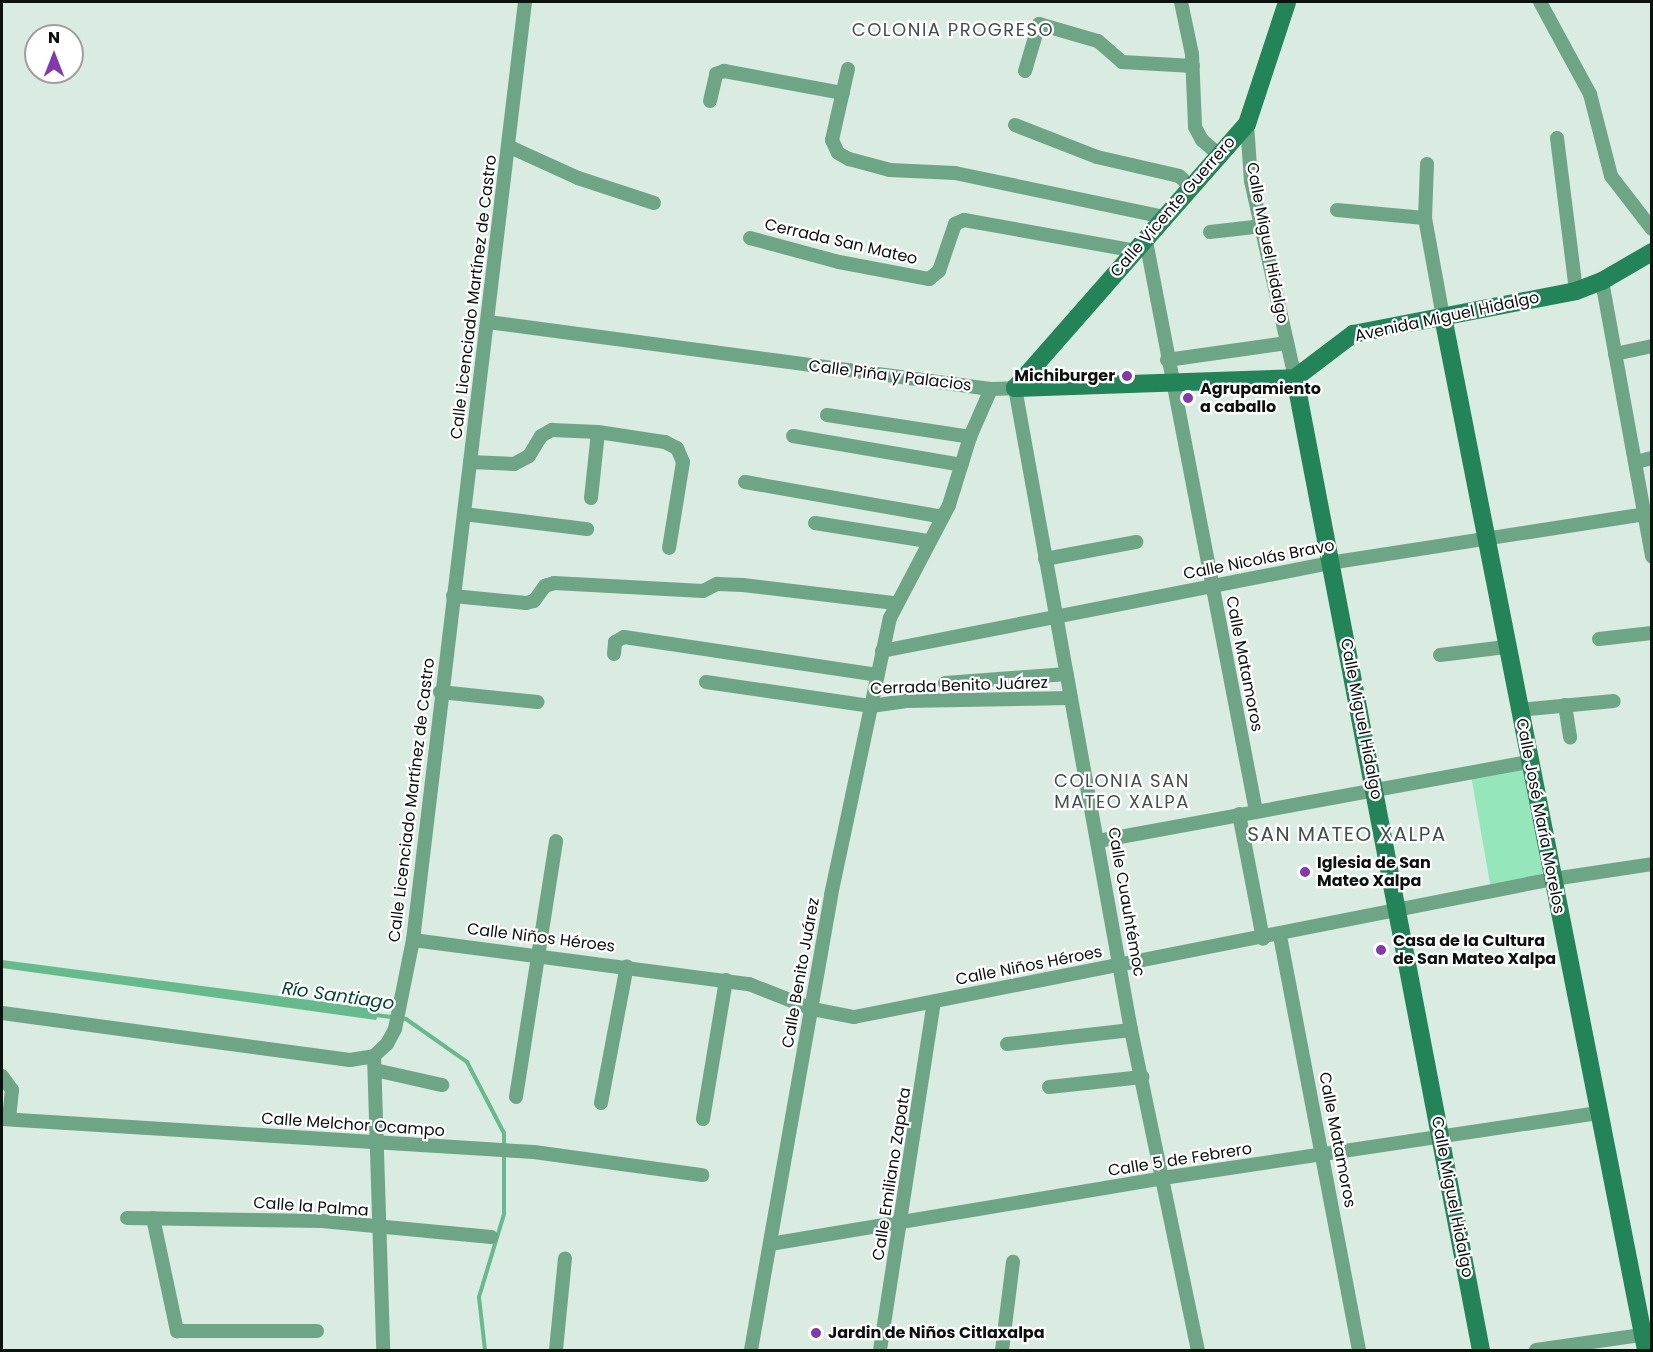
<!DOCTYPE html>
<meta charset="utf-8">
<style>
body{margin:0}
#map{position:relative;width:1653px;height:1352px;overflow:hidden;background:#daebe1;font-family:Poppins,sans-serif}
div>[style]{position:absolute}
.green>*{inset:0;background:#95e7bb;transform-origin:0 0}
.water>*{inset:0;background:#67ba8e}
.stream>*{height:4px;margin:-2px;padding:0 2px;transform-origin:2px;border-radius:2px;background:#67ba8e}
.street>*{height:14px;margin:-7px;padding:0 7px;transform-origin:7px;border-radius:7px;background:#6ea587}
.secondary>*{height:18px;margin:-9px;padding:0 9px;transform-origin:9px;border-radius:9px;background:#238459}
.dots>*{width:16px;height:16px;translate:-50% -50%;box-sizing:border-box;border:3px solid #fff;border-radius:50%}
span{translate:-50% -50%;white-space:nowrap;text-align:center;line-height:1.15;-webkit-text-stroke:4.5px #fff;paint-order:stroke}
.street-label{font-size:16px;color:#0b110d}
.poi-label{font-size:16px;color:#0b110d;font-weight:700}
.right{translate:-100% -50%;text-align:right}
.left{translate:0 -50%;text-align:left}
.neighbourhood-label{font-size:18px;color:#425048;letter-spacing:1.5px}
.water-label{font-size:18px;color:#00472b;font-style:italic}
.quarter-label{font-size:20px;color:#425048;letter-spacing:1.5px}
.frame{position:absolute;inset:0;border:3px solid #0b110d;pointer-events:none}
.north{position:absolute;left:24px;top:24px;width:60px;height:60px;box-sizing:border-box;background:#fff;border:2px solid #9da09e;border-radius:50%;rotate:0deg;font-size:16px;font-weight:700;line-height:24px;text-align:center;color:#0b110d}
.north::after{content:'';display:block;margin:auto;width:21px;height:27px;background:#8339ab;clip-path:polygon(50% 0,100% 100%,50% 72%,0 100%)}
</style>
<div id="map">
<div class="green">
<div style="left:1525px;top:765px;width:117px;height:55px;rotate:80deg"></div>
</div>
<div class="water">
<div style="clip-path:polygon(2px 960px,379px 1009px,379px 1013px,376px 1020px,2px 968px)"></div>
</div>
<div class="stream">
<div style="left:375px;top:1015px;width:31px;rotate:7deg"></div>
<div style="left:406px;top:1019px;width:75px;rotate:35.2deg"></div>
<div style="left:467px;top:1062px;width:80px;rotate:62.5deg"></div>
<div style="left:504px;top:1133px;width:14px;rotate:90deg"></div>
<div style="left:485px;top:1350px;width:53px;rotate:-96.5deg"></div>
<div style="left:479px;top:1297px;width:87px;rotate:-73.2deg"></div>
<div style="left:504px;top:1214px;width:60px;rotate:-90deg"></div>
</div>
<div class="street">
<div style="left:1181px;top:2px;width:53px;rotate:78.1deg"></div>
<div style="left:1192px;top:54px;width:73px;rotate:87.6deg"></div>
<div style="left:1195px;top:127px;width:15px;rotate:62deg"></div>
<div style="left:1202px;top:140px;width:20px;rotate:41deg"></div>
<div style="left:1540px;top:2px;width:105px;rotate:61.5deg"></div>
<div style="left:1590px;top:94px;width:85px;rotate:75.6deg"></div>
<div style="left:1611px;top:176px;width:67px;rotate:52.3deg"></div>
<div style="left:848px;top:69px;width:73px;rotate:102.7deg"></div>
<div style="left:832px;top:140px;width:14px;rotate:65deg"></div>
<div style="left:838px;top:153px;width:13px;rotate:29deg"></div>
<div style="left:849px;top:159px;width:42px;rotate:15deg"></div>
<div style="left:890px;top:170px;width:65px;rotate:2.6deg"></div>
<div style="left:955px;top:173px;width:213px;rotate:11.9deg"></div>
<div style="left:1025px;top:71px;width:49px;rotate:-73.4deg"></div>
<div style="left:1039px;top:24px;width:61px;rotate:16.1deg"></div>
<div style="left:1098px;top:41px;width:32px;rotate:41deg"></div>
<div style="left:1122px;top:62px;width:71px;rotate:3.2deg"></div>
<div style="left:710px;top:101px;width:28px;rotate:-77deg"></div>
<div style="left:716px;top:74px;width:9px;rotate:-21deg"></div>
<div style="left:724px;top:71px;width:121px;rotate:10.5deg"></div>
<div style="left:1247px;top:124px;width:57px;rotate:86deg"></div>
<div style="left:1251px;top:181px;width:202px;rotate:77.4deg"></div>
<div style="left:1015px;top:125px;width:88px;rotate:21.3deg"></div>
<div style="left:1097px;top:157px;width:84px;rotate:13deg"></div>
<div style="left:1179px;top:176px;width:15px;rotate:42deg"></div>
<div style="left:1557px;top:138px;width:154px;rotate:82.9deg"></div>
<div style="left:510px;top:147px;width:75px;rotate:24.5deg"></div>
<div style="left:578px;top:178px;width:80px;rotate:18.2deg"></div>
<div style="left:1427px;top:164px;width:54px;rotate:92.1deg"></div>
<div style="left:1425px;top:218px;width:101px;rotate:79.7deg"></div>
<div style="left:1337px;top:210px;width:88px;rotate:5.2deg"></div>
<div style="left:1210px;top:232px;width:53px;rotate:-6.5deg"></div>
<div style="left:750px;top:238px;width:92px;rotate:15.1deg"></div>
<div style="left:839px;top:262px;width:92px;rotate:10.7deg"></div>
<div style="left:929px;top:279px;width:13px;rotate:-39deg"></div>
<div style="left:939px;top:271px;width:50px;rotate:-71.2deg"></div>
<div style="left:955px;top:224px;width:10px;rotate:-24deg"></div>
<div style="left:964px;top:220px;width:175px;rotate:10.2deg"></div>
<div style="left:1146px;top:241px;width:581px;rotate:79.08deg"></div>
<div style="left:1602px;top:281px;width:280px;rotate:79.7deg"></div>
<div style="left:488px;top:322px;width:507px;rotate:7.59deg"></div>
<div style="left:991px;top:389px;width:24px;rotate:-2deg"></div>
<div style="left:1015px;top:388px;width:652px;rotate:79.76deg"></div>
<div style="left:1131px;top:1030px;width:327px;rotate:78.2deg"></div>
<div style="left:1615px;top:354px;width:38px;rotate:-12deg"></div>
<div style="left:1167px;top:360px;width:121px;rotate:-8.1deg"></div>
<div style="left:827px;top:415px;width:145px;rotate:8.7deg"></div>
<div style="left:793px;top:436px;width:171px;rotate:9.7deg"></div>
<div style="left:470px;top:462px;width:44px;rotate:2.6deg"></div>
<div style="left:514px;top:464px;width:17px;rotate:-28deg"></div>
<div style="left:529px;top:456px;width:23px;rotate:-59deg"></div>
<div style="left:541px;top:436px;width:13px;rotate:-29deg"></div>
<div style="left:552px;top:430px;width:46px;rotate:2.5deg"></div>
<div style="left:598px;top:432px;width:68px;rotate:8.5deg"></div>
<div style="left:665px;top:442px;width:13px;rotate:27deg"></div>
<div style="left:677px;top:448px;width:15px;rotate:67deg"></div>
<div style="left:683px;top:462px;width:87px;rotate:99.2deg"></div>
<div style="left:1636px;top:462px;width:16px;rotate:-14deg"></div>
<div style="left:745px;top:482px;width:201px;rotate:10deg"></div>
<div style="left:591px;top:498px;width:66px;rotate:-83.9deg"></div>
<div style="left:464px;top:514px;width:124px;rotate:7deg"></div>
<div style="left:815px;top:523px;width:114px;rotate:9.1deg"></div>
<div style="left:1045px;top:559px;width:93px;rotate:-10.6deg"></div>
<div style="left:453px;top:596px;width:73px;rotate:5.5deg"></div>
<div style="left:526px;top:603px;width:8px;rotate:-14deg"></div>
<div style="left:534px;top:601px;width:19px;rotate:-54deg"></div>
<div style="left:545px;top:586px;width:9px;rotate:-18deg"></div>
<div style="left:554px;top:583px;width:149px;rotate:3.1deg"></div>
<div style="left:703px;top:591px;width:16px;rotate:-27deg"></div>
<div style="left:717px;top:584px;width:26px;rotate:2deg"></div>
<div style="left:743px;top:585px;width:153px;rotate:6.8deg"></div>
<div style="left:1599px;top:639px;width:53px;rotate:-6.5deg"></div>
<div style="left:882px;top:651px;width:456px;rotate:-11.1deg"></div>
<div style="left:1329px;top:563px;width:320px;rotate:-8.8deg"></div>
<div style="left:614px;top:654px;width:12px;rotate:-85deg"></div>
<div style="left:615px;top:642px;width:10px;rotate:-29deg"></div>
<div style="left:624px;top:637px;width:256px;rotate:8.5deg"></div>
<div style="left:1440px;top:655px;width:66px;rotate:-6.9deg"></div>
<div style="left:706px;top:682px;width:167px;rotate:8.3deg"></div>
<div style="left:871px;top:706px;width:34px;rotate:-8deg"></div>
<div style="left:905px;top:701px;width:166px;rotate:-1deg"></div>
<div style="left:945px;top:683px;width:122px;rotate:-4.2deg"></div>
<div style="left:440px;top:692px;width:98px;rotate:5.9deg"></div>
<div style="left:1565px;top:705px;width:33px;rotate:81deg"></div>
<div style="left:1519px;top:710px;width:95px;rotate:-5.4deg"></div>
<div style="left:1239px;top:814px;width:127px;rotate:79.1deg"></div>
<div style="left:1098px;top:841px;width:439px;rotate:-10.4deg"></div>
<div style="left:1280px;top:936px;width:421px;rotate:79.2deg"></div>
<div style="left:413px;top:940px;width:339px;rotate:7.5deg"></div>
<div style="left:749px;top:984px;width:68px;rotate:21.6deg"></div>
<div style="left:812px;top:1009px;width:43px;rotate:10.8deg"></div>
<div style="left:854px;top:1017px;width:712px;rotate:-11.17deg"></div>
<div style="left:1553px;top:879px;width:100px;rotate:-8.6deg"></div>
<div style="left:2px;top:1013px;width:351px;rotate:7.7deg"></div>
<div style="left:350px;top:1060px;width:24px;rotate:-9deg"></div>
<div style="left:374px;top:1056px;width:18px;rotate:-43deg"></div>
<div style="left:387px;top:1044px;width:17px;rotate:-62deg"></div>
<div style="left:395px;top:1029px;width:91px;rotate:-78.6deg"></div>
<div style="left:413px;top:940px;width:945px;rotate:-83.19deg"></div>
<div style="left:1007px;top:1044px;width:125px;rotate:-6.4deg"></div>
<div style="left:374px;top:1056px;width:294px;rotate:88.2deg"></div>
<div style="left:375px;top:1070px;width:69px;rotate:12.6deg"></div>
<div style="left:2px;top:1076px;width:17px;rotate:54deg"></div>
<div style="left:12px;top:1090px;width:28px;rotate:96deg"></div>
<div style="left:1049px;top:1087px;width:94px;rotate:-6.1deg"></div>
<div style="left:516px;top:1097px;width:259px;rotate:-81.1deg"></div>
<div style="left:601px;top:1103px;width:139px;rotate:-79.3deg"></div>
<div style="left:2px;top:1119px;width:533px;rotate:3.55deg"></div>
<div style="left:534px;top:1152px;width:170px;rotate:7.8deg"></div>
<div style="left:703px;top:1119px;width:141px;rotate:-80.6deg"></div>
<div style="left:127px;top:1218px;width:195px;rotate:0.9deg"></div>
<div style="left:322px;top:1221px;width:170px;rotate:5.4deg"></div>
<div style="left:153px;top:1218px;width:116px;rotate:78deg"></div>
<div style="left:177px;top:1331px;width:140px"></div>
<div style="left:770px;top:1244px;width:399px;rotate:-9.5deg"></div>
<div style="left:1163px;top:1178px;width:438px;rotate:-8.5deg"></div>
<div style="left:556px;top:1350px;width:92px;rotate:-84.4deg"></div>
<div style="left:751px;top:1350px;width:462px;rotate:-80deg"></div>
<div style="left:831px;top:895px;width:283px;rotate:-78deg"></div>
<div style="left:890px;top:618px;width:127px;rotate:-62.4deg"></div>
<div style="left:949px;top:505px;width:71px;rotate:-72.8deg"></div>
<div style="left:970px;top:437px;width:52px;rotate:-66.4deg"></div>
<div style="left:880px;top:1350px;width:352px;rotate:-81.2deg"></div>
<div style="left:1002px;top:1350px;width:89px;rotate:-82.9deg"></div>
<div style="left:1536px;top:1350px;width:107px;rotate:-8.1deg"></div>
</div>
<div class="secondary">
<div style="left:1443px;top:317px;width:1053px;rotate:78.88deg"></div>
<div style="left:1295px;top:378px;width:990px;rotate:79.17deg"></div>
<div style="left:1295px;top:378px;width:73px;rotate:-37.2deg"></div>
<div style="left:1353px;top:334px;width:227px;rotate:-10.9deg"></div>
<div style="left:1576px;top:291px;width:28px;rotate:-21deg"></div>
<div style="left:1602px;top:281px;width:58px;rotate:-30.1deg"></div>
<div style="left:1015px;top:388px;width:351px;rotate:-48.7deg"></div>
<div style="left:1247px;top:124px;width:128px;rotate:-71.8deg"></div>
<div style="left:1015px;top:388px;width:280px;rotate:-2deg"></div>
</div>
<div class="dots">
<div style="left:1127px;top:376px;background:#8339ab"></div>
<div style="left:1188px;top:398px;background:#8339ab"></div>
<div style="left:1305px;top:872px;background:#8339ab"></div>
<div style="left:1381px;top:950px;background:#8339ab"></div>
<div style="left:816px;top:1333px;background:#8339ab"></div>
</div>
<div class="street-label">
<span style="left:1173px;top:207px;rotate:-49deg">Calle Vicente Guerrero</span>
<span style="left:841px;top:242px;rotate:13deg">Cerrada San Mateo</span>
<span style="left:1267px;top:243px;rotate:79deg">Calle Miguel Hidalgo</span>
<span style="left:474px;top:297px;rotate:-83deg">Calle Licenciado Martínez de Castro</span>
<span style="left:1447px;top:317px;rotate:-12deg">Avenida Miguel Hidalgo</span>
<span style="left:890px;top:376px;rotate:7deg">Calle Piña y Palacios</span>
<span style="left:1259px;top:560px;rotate:-11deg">Calle Nicolás Bravo</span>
<span style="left:1244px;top:664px;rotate:79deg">Calle Matamoros</span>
<span style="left:959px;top:686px;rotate:-2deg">Cerrada Benito Juárez</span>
<span style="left:1361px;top:719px;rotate:79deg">Calle Miguel Hidalgo</span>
<span style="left:412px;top:800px;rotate:-83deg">Calle Licenciado Martínez de Castro</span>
<span style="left:1540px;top:816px;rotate:79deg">Calle José María Morelos</span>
<span style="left:1126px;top:902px;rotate:80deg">Calle Cuauhtémoc</span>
<span style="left:541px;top:938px;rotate:7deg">Calle Niños Héroes</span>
<span style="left:1029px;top:966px;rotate:-11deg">Calle Niños Héroes</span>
<span style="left:801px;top:973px;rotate:-80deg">Calle Benito Juárez</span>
<span style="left:353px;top:1125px;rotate:4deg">Calle Melchor Ocampo</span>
<span style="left:1337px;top:1140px;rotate:79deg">Calle Matamoros</span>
<span style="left:1180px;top:1160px;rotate:-9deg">Calle 5 de Febrero</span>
<span style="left:892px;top:1174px;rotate:-81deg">Calle Emiliano Zapata</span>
<span style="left:1452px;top:1197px;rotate:79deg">Calle Miguel Hidalgo</span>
<span style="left:311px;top:1207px;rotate:4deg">Calle la Palma</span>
</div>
<div class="poi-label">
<span class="right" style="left:1115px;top:376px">Michiburger</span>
<span class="left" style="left:1200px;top:398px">Agrupamiento<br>a caballo</span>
<span class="left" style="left:1317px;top:872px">Iglesia de San<br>Mateo Xalpa</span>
<span class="left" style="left:1393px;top:950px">Casa de la Cultura<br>de San Mateo Xalpa</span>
<span class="left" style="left:828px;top:1333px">Jardin de Niños Citlaxalpa</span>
</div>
<div class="neighbourhood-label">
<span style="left:953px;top:30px">COLONIA PROGRESO</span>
<span style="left:1122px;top:792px">COLONIA SAN<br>MATEO XALPA</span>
</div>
<div class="water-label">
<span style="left:338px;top:996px;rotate:8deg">Río Santiago</span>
</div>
<div class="quarter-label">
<span style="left:1347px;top:834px">SAN MATEO XALPA</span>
</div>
<div class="frame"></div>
<div class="north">N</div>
</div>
